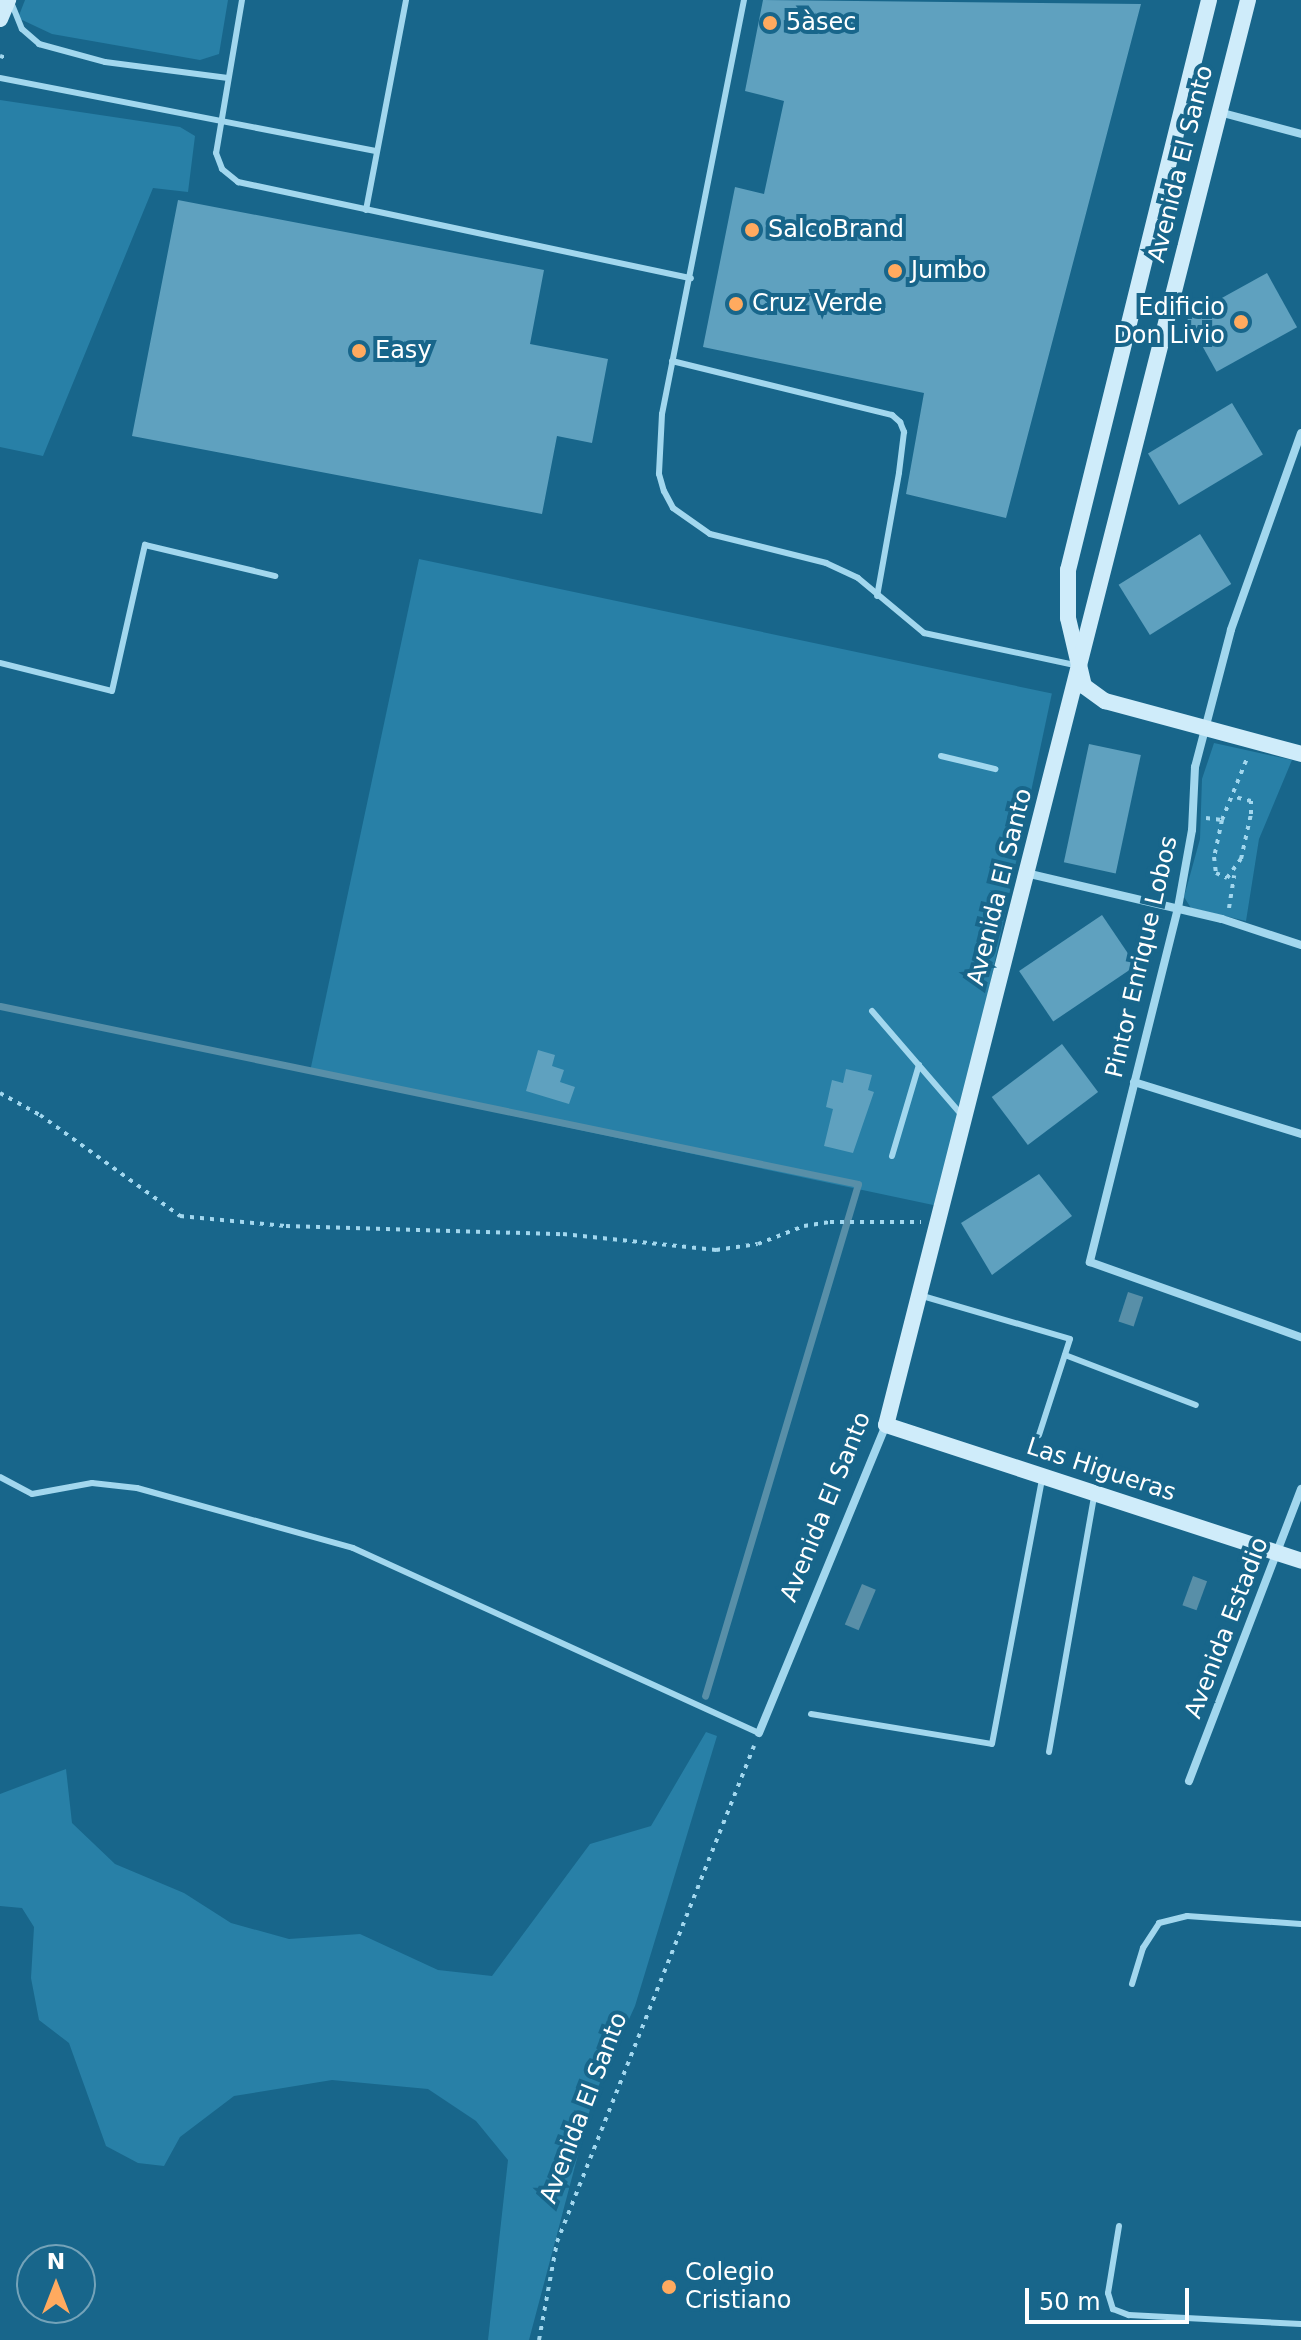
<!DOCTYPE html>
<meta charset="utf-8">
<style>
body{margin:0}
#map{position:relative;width:1301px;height:2340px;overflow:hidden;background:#18668b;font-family:"DejaVu Sans",sans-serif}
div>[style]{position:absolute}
.green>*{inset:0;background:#2880a7;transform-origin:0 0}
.water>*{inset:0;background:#588fa8;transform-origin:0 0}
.stream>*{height:7px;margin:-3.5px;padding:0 3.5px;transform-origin:3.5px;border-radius:3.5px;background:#588fa8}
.building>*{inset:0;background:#5fa1bf;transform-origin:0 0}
.path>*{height:4px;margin-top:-2px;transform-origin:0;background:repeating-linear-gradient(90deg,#a2d7ee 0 4px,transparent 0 10px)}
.lane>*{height:6px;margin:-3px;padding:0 3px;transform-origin:3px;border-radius:3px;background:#a2d7ee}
.street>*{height:8px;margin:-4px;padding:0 4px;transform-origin:4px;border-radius:4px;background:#a2d7ee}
.secondary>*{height:16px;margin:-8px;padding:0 8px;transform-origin:8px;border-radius:8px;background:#cfecfa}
.dots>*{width:22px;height:22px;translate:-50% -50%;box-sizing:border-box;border:4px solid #18668b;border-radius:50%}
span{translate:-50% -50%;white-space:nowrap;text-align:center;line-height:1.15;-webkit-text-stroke:8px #18668b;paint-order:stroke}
.poi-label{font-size:24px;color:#fff}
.left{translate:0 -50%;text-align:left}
.right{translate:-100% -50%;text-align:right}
.street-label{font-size:24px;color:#fff}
.north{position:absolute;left:16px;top:2244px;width:80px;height:80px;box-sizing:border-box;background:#18668b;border:2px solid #74a3b9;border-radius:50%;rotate:0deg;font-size:22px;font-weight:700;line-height:32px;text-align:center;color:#fff}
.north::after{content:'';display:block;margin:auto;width:28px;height:36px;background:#ffaa5f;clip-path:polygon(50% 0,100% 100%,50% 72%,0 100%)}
.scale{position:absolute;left:1025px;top:2288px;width:164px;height:36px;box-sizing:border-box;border:4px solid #fff;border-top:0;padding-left:10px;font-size:24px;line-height:28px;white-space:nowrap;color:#fff;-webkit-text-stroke:6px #18668b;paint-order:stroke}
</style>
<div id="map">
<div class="green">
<div style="clip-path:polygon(25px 0,228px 0,219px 54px,200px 60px,52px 34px,18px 18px)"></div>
<div style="clip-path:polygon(0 100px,180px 127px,195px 136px,188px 192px,153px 188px,43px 456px,0 447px)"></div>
<div style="left:419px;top:559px;width:647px;height:525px;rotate:12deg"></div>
<div style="clip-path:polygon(1214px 743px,1292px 760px,1259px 839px,1246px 921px,1191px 908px,1184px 897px,1200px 839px,1202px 779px)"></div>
<div style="clip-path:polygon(706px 1732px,717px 1736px,635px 2006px,593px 2098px,529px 2340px,488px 2340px,508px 2160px,476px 2121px,428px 2089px,332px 2080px,234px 2096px,180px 2137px,164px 2166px,138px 2163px,106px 2146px,69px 2043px,39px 2020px,31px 1978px,34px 1927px,22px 1908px,0 1906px,0 1794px,66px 1769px,72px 1823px,115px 1864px,184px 1893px,231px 1923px,289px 1939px,360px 1934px,438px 1970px,492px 1976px,590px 1844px,651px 1826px)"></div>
</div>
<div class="water">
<div style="left:1128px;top:1292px;width:16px;height:31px;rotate:18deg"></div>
<div style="left:1193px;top:1576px;width:15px;height:31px;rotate:20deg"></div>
<div style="left:862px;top:1584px;width:15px;height:44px;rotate:23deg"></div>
</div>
<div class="stream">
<div style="left:0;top:1006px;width:876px;rotate:11.72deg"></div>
<div style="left:858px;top:1184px;width:534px;rotate:106.64deg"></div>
</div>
<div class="building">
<div style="clip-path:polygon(763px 0,1141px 4px,1006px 518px,906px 494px,924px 393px,703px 347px,735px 187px,764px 194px,784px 101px,745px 91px)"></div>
<div style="clip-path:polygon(178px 200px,544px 270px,530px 344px,608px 359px,592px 443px,557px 436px,542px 514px,132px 436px)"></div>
<div style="left:1267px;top:273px;width:62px;height:92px;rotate:61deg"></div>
<div style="left:1232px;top:403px;width:60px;height:98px;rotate:59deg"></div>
<div style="left:1200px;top:534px;width:59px;height:96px;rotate:58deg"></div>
<div style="left:1089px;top:744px;width:53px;height:121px;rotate:12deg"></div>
<div style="left:1102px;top:915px;width:61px;height:100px;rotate:56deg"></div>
<div style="left:1062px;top:1044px;width:60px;height:88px;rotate:53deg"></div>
<div style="clip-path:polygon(538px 1050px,555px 1055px,552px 1066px,564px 1070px,560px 1082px,575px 1087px,569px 1104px,526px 1091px)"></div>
<div style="clip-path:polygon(846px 1069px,872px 1075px,868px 1090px,874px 1092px,853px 1153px,824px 1146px,833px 1109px,826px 1107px,832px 1080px,843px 1083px)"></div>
<div style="clip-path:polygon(1039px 1174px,1072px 1216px,992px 1275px,961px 1223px)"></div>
</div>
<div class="path">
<div style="left:0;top:56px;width:9px;rotate:18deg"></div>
<div style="left:1206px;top:818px;width:16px;rotate:7deg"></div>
<div style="left:1222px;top:820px;width:69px;rotate:-67.9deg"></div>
<div style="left:1222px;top:820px;width:38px;rotate:102deg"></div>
<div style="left:1214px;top:857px;width:16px;rotate:83deg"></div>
<div style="left:1216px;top:873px;width:12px;rotate:24deg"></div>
<div style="left:1227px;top:878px;width:24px;rotate:-54deg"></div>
<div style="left:1241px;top:859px;width:46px;rotate:-77.5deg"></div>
<div style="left:1251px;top:814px;width:13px;rotate:-90deg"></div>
<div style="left:1251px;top:801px;width:16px;rotate:-166deg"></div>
<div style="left:1229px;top:908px;width:33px;rotate:-81deg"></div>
<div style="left:0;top:1093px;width:46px;rotate:28.8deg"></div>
<div style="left:40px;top:1115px;width:173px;rotate:35.8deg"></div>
<div style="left:180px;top:1216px;width:106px;rotate:5.4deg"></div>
<div style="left:286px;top:1226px;width:277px;rotate:1.7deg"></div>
<div style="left:563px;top:1234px;width:154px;rotate:6deg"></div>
<div style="left:716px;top:1250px;width:42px;rotate:-8.1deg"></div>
<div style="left:758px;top:1244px;width:49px;rotate:-21.4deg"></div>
<div style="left:804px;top:1226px;width:26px;rotate:-9deg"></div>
<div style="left:830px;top:1222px;width:91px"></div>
<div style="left:539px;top:2340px;width:100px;rotate:-79.6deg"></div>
<div style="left:557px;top:2242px;width:534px;rotate:-68.34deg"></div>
</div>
<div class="lane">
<div style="left:242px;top:0;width:155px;rotate:99.6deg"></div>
<div style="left:216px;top:153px;width:17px;rotate:69deg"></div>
<div style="left:222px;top:169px;width:21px;rotate:39deg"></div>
<div style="left:238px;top:182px;width:463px;rotate:12deg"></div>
<div style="left:744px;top:0;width:422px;rotate:101.2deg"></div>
<div style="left:662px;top:414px;width:60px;rotate:92.9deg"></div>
<div style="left:659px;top:474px;width:18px;rotate:74deg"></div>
<div style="left:664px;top:491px;width:19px;rotate:62deg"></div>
<div style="left:673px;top:508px;width:45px;rotate:35.1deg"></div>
<div style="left:710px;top:534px;width:120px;rotate:14deg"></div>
<div style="left:826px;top:563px;width:35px;rotate:25deg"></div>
<div style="left:858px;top:578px;width:86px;rotate:39.8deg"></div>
<div style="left:924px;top:633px;width:154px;rotate:12deg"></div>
<div style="left:11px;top:2px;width:29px;rotate:68deg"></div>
<div style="left:22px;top:29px;width:23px;rotate:41deg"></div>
<div style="left:39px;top:44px;width:68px;rotate:15.3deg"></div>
<div style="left:105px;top:62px;width:124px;rotate:7.4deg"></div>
<div style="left:0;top:78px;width:384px;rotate:11deg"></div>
<div style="left:366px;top:210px;width:214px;rotate:-79.2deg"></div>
<div style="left:672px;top:361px;width:227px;rotate:13.8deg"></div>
<div style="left:892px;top:415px;width:11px;rotate:41deg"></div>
<div style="left:900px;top:422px;width:11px;rotate:68deg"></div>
<div style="left:904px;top:432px;width:41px;rotate:97deg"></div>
<div style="left:899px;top:473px;width:125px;rotate:100.1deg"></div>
<div style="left:0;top:663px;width:115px;rotate:14deg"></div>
<div style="left:112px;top:691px;width:150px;rotate:-77.3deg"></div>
<div style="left:145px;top:545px;width:134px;rotate:13.4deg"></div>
<div style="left:941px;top:756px;width:56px;rotate:13.5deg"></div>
<div style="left:872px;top:1011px;width:136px;rotate:49.2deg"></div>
<div style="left:892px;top:1156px;width:95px;rotate:-73.5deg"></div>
<div style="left:919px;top:1295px;width:157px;rotate:16.2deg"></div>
<div style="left:1070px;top:1339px;width:101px;rotate:107.9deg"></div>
<div style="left:1065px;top:1355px;width:140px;rotate:20.9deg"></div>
<div style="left:0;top:1477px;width:36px;rotate:28deg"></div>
<div style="left:32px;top:1494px;width:61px;rotate:-10.4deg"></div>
<div style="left:92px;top:1483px;width:45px;rotate:6.3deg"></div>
<div style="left:137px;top:1488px;width:224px;rotate:15.5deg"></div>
<div style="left:353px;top:1548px;width:446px;rotate:24.5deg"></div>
<div style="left:811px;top:1714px;width:183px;rotate:9.4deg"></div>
<div style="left:992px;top:1744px;width:269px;rotate:-79.3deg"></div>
<div style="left:1049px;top:1752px;width:260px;rotate:-80deg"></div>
<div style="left:1132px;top:1984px;width:38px;rotate:-73deg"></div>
<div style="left:1143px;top:1948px;width:30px;rotate:-57deg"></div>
<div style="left:1159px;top:1923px;width:29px;rotate:-14deg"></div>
<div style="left:1187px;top:1916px;width:114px;rotate:4deg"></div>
<div style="left:1119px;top:2226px;width:68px;rotate:99.3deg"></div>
<div style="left:1108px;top:2293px;width:17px;rotate:73deg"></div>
<div style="left:1113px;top:2309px;width:17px;rotate:21deg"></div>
<div style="left:1129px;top:2315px;width:172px;rotate:3deg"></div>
</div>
<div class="street">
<div style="left:1219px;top:112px;width:85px;rotate:15deg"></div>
<div style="left:1301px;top:433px;width:209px;rotate:109.6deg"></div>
<div style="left:1231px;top:630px;width:142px;rotate:104.7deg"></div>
<div style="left:1195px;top:767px;width:63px;rotate:92.7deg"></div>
<div style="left:1192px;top:830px;width:79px;rotate:100.2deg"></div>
<div style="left:1178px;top:908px;width:365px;rotate:104deg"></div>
<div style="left:1090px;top:1262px;width:224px;rotate:19.6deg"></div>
<div style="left:1030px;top:874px;width:197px;rotate:13.2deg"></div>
<div style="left:1222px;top:919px;width:83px;rotate:18.2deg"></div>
<div style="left:1134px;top:1082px;width:175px;rotate:17.3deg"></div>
<div style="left:759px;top:1733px;width:333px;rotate:-67.6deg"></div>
<div style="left:1189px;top:1781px;width:313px;rotate:-69deg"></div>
</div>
<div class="secondary">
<div style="left:1209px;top:0;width:587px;rotate:103.89deg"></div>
<div style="left:1068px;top:570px;width:48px;rotate:90deg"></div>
<div style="left:1068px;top:618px;width:70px;rotate:76.8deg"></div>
<div style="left:1084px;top:686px;width:26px;rotate:36deg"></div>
<div style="left:1105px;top:701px;width:203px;rotate:15.1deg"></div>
<div style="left:1248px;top:0;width:1470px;rotate:104.25deg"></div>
<div style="left:886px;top:1425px;width:437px;rotate:18.1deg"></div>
<div style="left:0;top:19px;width:21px;rotate:-67deg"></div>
</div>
<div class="dots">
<div style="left:770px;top:23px;background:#ffaa5f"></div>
<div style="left:752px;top:230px;background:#ffaa5f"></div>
<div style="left:895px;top:271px;background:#ffaa5f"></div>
<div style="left:736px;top:304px;background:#ffaa5f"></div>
<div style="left:1241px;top:322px;background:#ffaa5f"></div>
<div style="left:359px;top:351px;background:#ffaa5f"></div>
<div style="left:669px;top:2287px;background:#ffaa5f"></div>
</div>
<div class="poi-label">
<span class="left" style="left:786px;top:23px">5àsec</span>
<span class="left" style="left:768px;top:230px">SalcoBrand</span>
<span class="left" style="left:911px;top:271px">Jumbo</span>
<span class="left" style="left:752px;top:304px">Cruz Verde</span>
<span class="right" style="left:1225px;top:322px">Edificio<br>Don Livio</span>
<span class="left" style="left:375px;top:351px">Easy</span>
<span class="left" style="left:685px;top:2287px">Colegio<br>Cristiano</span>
</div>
<div class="street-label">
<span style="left:1181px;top:164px;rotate:-76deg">Avenida El Santo</span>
<span style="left:1000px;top:887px;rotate:-76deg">Avenida El Santo</span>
<span style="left:1142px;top:957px;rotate:-77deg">Pintor Enrique Lobos</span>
<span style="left:1101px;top:1470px;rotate:18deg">Las Higueras</span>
<span style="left:826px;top:1507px;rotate:-68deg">Avenida El Santo</span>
<span style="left:1227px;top:1628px;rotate:-69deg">Avenida Estadio</span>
<span style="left:584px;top:2108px;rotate:-69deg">Avenida El Santo</span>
</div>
<div class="north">N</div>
<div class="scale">50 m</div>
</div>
